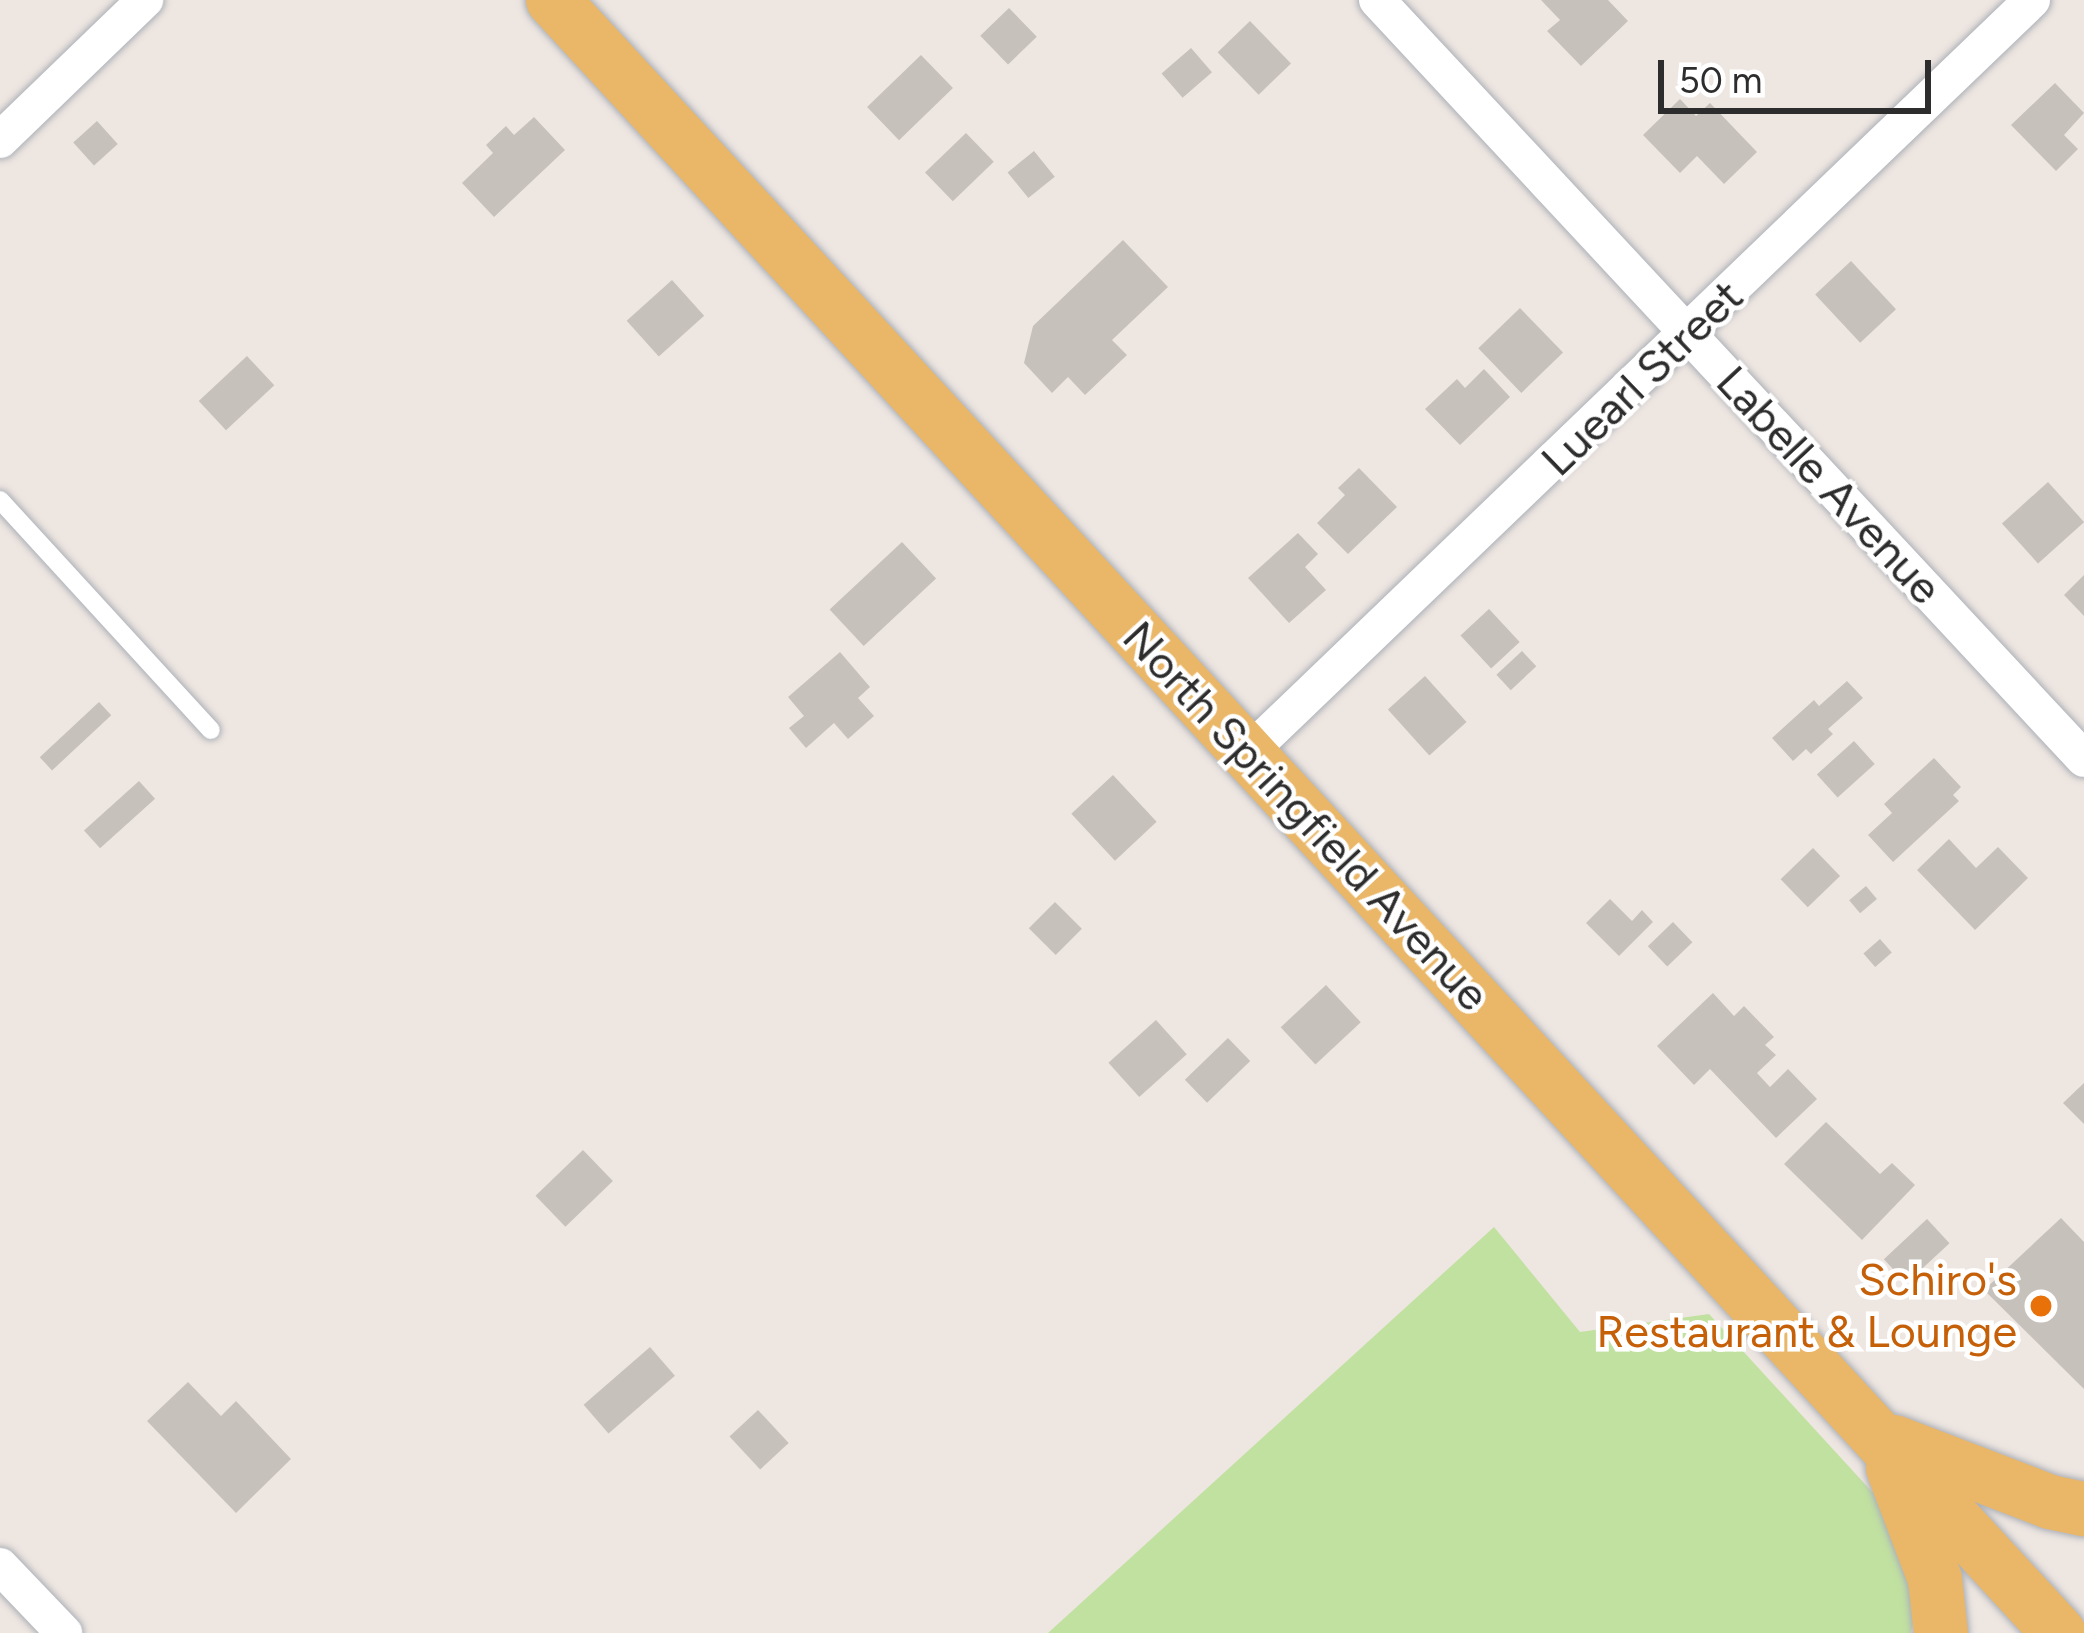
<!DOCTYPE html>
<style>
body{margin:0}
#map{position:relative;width:2084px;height:1633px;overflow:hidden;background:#eee6e1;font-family:Figtree,sans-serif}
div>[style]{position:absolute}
.green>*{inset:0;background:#c1e1a1}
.building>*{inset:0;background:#c7c1bc;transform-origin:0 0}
.roads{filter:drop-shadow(0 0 3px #adb1b8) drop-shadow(0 0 3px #adb1b8)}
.lane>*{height:18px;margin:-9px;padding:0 9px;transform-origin:9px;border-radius:9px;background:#fff}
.street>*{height:36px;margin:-18px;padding:0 18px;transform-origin:18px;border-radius:18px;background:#fff}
.primary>*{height:54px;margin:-27px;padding:0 27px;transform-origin:27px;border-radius:27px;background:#eab769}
.dots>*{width:33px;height:33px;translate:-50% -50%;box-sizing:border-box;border:6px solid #fff;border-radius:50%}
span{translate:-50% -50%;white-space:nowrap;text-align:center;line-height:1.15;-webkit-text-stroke:9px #fff;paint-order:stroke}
.street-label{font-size:45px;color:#2d2d2d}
.food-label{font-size:45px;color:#c56008}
.right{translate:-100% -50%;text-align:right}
.scale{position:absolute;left:1658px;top:60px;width:273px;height:54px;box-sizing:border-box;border:6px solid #2d2d2d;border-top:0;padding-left:15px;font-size:36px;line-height:42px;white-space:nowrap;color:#2d2d2d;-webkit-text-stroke:9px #fff;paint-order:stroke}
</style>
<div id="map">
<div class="green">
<div style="clip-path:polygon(1494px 1227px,1580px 1332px,1709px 1314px,1875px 1495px,1903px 1553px,1916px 1606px,1911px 1633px,1048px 1633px)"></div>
</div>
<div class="building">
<div style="clip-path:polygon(1541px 0,1608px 0,1628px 21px,1581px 66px,1547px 31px,1560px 20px)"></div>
<div style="left:1009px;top:8px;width:40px;height:40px;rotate:46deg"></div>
<div style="left:1250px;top:21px;width:59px;height:45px;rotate:46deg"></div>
<div style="left:1191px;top:48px;width:32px;height:39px;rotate:49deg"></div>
<div style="left:921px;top:55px;width:46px;height:75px;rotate:46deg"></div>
<div style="clip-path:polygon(2055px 83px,2084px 113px,2064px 135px,2078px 149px,2056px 171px,2011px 125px)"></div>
<div style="clip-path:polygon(1680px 99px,1696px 116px,1710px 103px,1757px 152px,1724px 184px,1697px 156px,1680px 173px,1643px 135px)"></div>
<div style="clip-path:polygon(534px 117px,565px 150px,494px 217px,462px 183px,493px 153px,486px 145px,506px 126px,514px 135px)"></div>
<div style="left:97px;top:121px;width:31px;height:32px;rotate:48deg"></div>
<div style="left:966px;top:133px;width:40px;height:57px;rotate:46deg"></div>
<div style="left:1034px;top:151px;width:33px;height:34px;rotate:51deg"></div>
<div style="clip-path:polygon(1123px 240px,1168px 287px,1112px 340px,1127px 355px,1085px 395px,1068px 377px,1052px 393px,1024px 363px,1033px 326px)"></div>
<div style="left:1851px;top:261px;width:66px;height:49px;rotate:47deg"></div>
<div style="left:672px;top:280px;width:48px;height:61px;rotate:48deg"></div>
<div style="left:1520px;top:308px;width:62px;height:58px;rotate:46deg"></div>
<div style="left:247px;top:356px;width:40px;height:66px;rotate:47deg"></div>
<div style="clip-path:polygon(1484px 369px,1510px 397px,1460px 445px,1425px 409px,1457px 379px,1465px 388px)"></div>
<div style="clip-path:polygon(1359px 468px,1397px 507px,1348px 554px,1317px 523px,1345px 495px,1338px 488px)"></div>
<div style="left:2048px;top:482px;width:54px;height:62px;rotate:48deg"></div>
<div style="clip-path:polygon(1298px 533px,1318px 554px,1305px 567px,1326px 590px,1289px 623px,1248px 578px)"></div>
<div style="left:902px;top:542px;width:50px;height:99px;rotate:47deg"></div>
<div style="clip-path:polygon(2084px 575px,2084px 616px,2064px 595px)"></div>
<div style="left:1489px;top:609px;width:45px;height:39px;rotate:47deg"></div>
<div style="left:1522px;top:651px;width:21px;height:35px;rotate:47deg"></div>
<div style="clip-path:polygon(840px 652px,870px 687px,858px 698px,874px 716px,848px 739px,834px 723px,806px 748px,789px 728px,804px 716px,788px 697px)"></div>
<div style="left:1425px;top:676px;width:62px;height:50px;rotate:48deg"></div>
<div style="clip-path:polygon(1847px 681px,1863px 698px,1828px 729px,1833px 734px,1811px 754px,1806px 749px,1793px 761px,1772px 738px,1814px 700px,1819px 706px)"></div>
<div style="left:99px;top:702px;width:18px;height:81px;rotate:47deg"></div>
<div style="left:1854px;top:741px;width:31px;height:50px;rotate:48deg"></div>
<div style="clip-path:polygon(1934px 758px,1961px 787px,1953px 795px,1959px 801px,1893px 862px,1868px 835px,1892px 813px,1884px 804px)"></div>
<div style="left:1113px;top:775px;width:64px;height:57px;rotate:47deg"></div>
<div style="left:139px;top:781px;width:24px;height:74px;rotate:48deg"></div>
<div style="clip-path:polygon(1949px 839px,1976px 868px,1998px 847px,2028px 878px,1975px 930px,1917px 870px)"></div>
<div style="left:1813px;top:848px;width:39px;height:45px;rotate:46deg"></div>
<div style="left:1866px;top:886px;width:17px;height:22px;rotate:50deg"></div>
<div style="clip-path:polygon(1610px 899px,1632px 921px,1642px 910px,1653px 922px,1619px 956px,1586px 923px)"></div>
<div style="left:1055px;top:902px;width:38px;height:37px;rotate:45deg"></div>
<div style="left:1673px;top:922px;width:28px;height:35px;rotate:46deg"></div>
<div style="left:1880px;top:939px;width:18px;height:22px;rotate:49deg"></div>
<div style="left:1326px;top:985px;width:51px;height:62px;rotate:47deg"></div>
<div style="clip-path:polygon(1713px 993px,1734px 1016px,1744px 1006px,1774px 1037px,1765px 1045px,1776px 1055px,1757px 1073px,1770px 1087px,1788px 1069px,1817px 1099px,1776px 1138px,1710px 1069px,1694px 1085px,1657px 1046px)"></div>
<div style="left:1156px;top:1020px;width:46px;height:64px;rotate:48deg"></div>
<div style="left:1228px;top:1038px;width:32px;height:60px;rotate:46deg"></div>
<div style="clip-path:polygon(2084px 1083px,2084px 1124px,2063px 1103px)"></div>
<div style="clip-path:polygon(1826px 1122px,1880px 1174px,1892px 1163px,1915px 1185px,1862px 1240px,1784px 1164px)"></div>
<div style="left:583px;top:1150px;width:43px;height:66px;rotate:46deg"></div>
<div style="clip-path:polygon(2061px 1218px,2084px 1242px,2084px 1389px,1984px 1290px)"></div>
<div style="left:1927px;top:1219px;width:33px;height:59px;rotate:47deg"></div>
<div style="left:650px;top:1347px;width:38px;height:88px;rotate:49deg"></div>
<div style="clip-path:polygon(188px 1382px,221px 1416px,236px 1401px,291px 1459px,236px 1513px,147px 1421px)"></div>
<div style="left:758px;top:1410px;width:45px;height:39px;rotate:47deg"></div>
</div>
<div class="roads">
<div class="lane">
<div style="left:0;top:500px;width:312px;rotate:47.5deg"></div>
</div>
<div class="street">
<div style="left:1377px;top:0;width:1037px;rotate:47.03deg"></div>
<div style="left:0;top:140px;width:202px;rotate:-44deg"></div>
<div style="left:1248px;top:753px;width:1087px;rotate:-43.84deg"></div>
<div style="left:0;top:1566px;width:93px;rotate:46.3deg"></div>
</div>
<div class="primary">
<div style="left:553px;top:0;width:2221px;rotate:47.32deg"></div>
<div style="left:1894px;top:1442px;width:167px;rotate:21deg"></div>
<div style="left:2050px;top:1502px;width:35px;rotate:12deg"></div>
<div style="left:1893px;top:1468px;width:119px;rotate:69.3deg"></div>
<div style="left:1935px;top:1579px;width:54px;rotate:83.7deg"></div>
</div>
</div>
<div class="dots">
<div style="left:2041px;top:1306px;background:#e8710a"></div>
</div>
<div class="street-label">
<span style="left:1642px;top:378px;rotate:-44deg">Luearl Street</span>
<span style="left:1829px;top:485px;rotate:47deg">Labelle Avenue</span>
<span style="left:1306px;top:816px;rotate:47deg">North Springfield Avenue</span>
</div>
<div class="food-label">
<span class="right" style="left:2017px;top:1306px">Schiro's<br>Restaurant &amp; Lounge</span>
</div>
<div class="scale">50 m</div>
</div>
